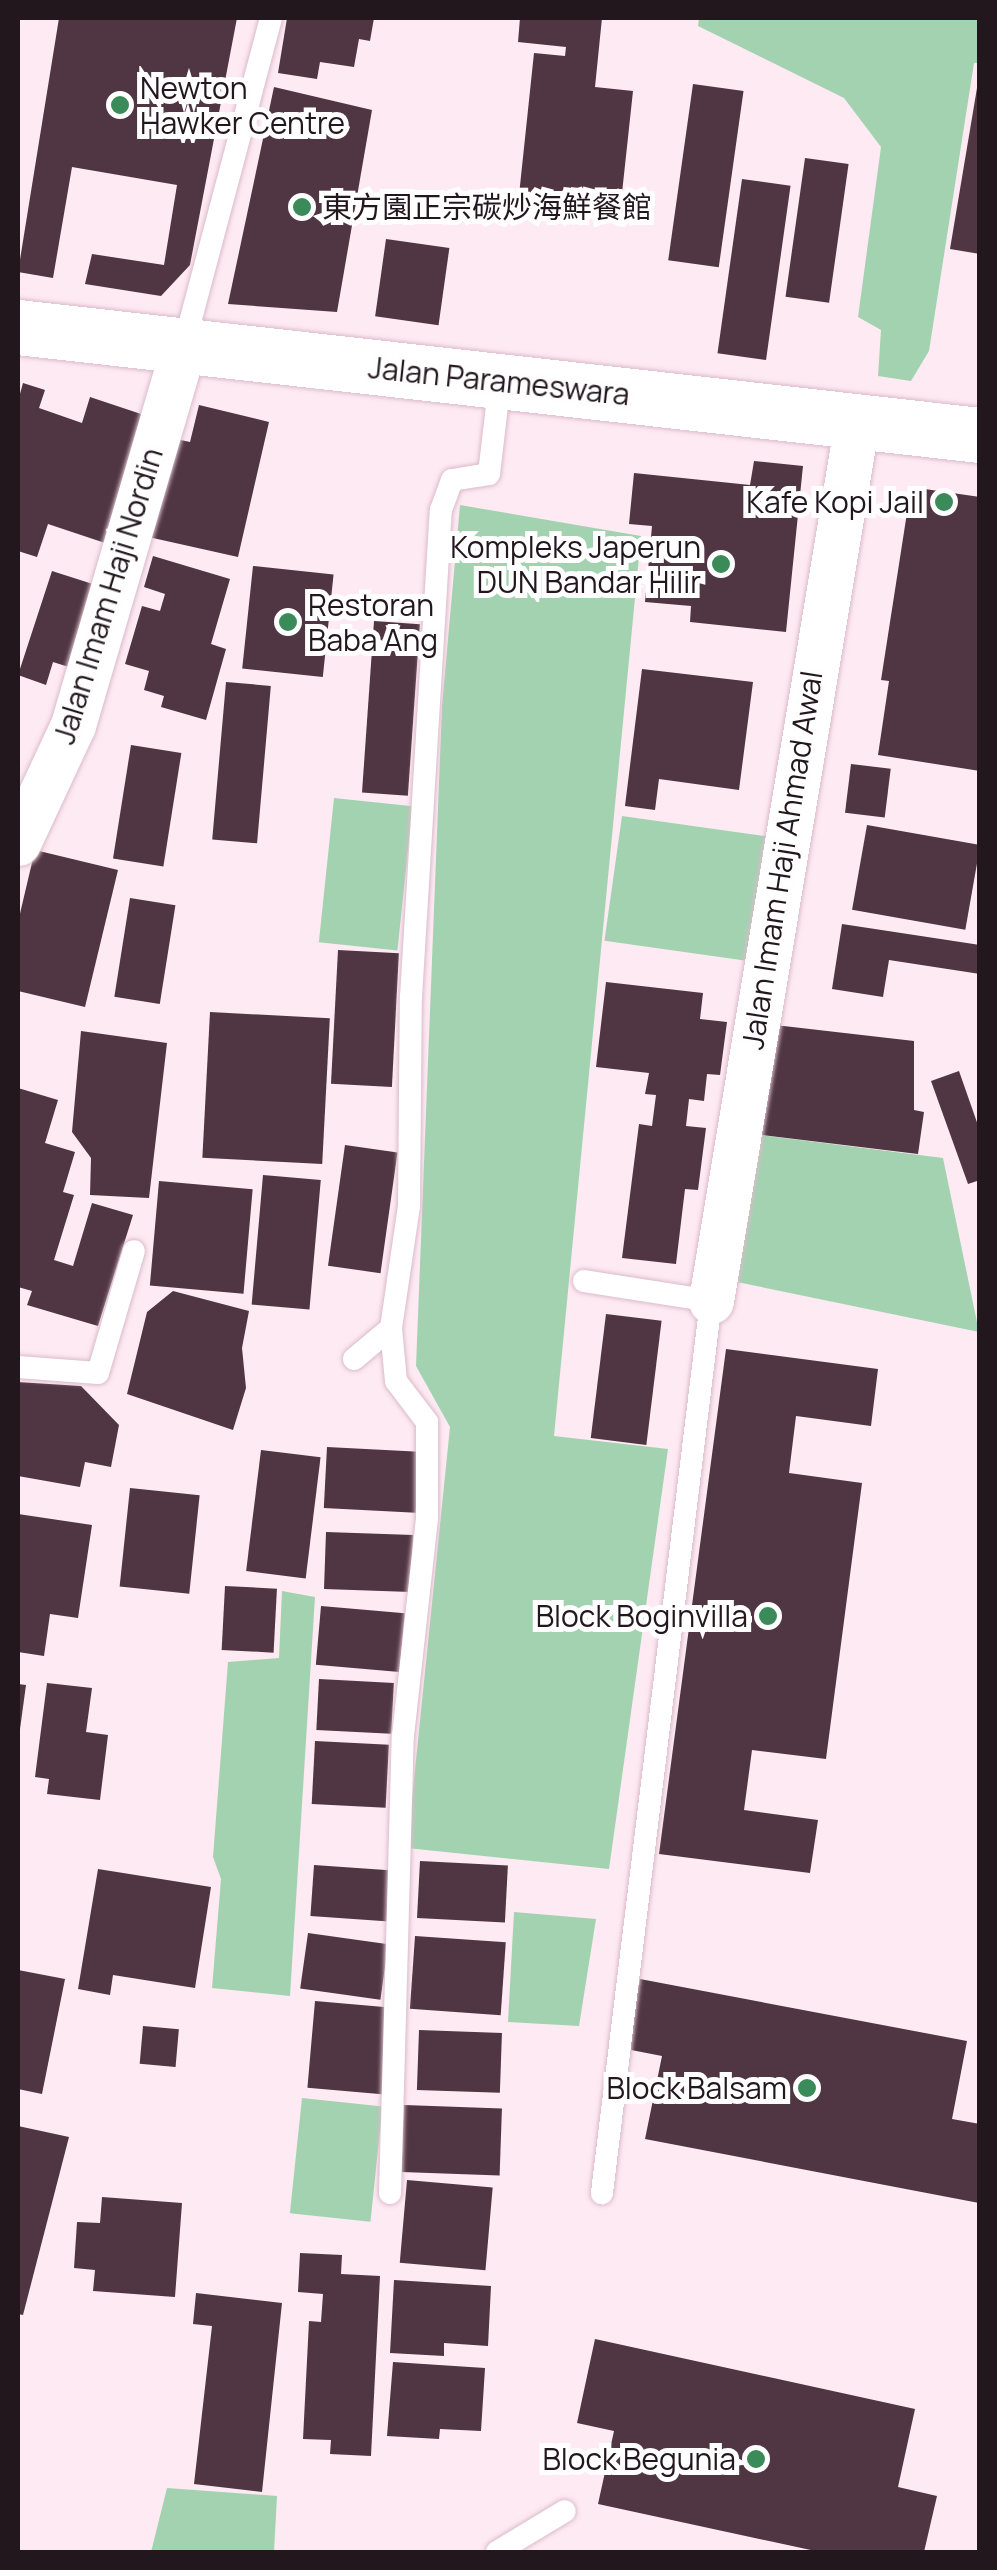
<!DOCTYPE html>
<meta charset="utf-8">
<style>
body{margin:0}
#map{position:relative;width:997px;height:2570px;overflow:hidden;background:#feeaf3;font-family:Manrope,"Noto Sans SC",sans-serif}
div>[style]{position:absolute}
.green>*{inset:0;background:#a3d2b1;transform-origin:0 0}
.building>*{inset:0;background:#4f3642;transform-origin:0 0}
.roads{filter:drop-shadow(0 0 2px #dabbc9) drop-shadow(0 0 2px #dabbc9)}
.lane>*{height:22px;margin:-11px;padding:0 11px;transform-origin:11px;border-radius:11px;background:#fff}
.street>*{height:45px;margin:-22.5px;padding:0 22.5px;transform-origin:22.5px;border-radius:22.5px;background:#fff}
.secondary>*{height:55px;margin:-27.5px;padding:0 27.5px;transform-origin:27.5px;border-radius:27.5px;background:#fff}
.dots>*{width:28px;height:28px;translate:-50% -50%;box-sizing:border-box;border:5px solid #fefefe;border-radius:50%}
span{translate:-50% -50%;white-space:nowrap;text-align:center;line-height:1.15;-webkit-text-stroke:10px #fefefe;paint-order:stroke}
.poi-label{font-size:30px;color:#22171d}
.left{translate:0 -50%;text-align:left}
.right{translate:-100% -50%;text-align:right}
.street-label{font-size:30px;color:#22171d}
.frame{position:absolute;inset:0;border:20px solid #22171d;pointer-events:none}
</style>
<div id="map">
<div class="green">
<div style="clip-path:polygon(699px 18px,979px 18px,979px 63px,974px 63px,929px 351px,911px 381px,878px 376px,881px 330px,858px 317px,881px 147px,844px 98px,698px 26px)"></div>
<div style="clip-path:polygon(460px 505px,641px 536px,554px 1436px,668px 1449px,609px 1869px,407px 1848px,450px 1427px,416px 1366px,442px 706px)"></div>
<div style="left:334px;top:798px;width:79px;height:145px;rotate:6deg"></div>
<div style="left:622px;top:816px;width:145px;height:126px;rotate:8deg"></div>
<div style="clip-path:polygon(761px 1135px,943px 1158px,979px 1332px,737px 1282px,731px 1271px)"></div>
<div style="clip-path:polygon(282px 1591px,315px 1597px,290px 1996px,212px 1988px,221px 1879px,213px 1857px,228px 1662px,279px 1658px)"></div>
<div style="clip-path:polygon(514px 1912px,596px 1919px,579px 2026px,508px 2022px)"></div>
<div style="left:302px;top:2098px;width:81px;height:116px;rotate:6deg"></div>
<div style="clip-path:polygon(167px 2488px,277px 2496px,274px 2552px,151px 2552px)"></div>
</div>
<div class="building">
<div style="clip-path:polygon(59px 18px,237px 18px,190px 265px,161px 296px,85px 284px,92px 254px,164px 265px,177px 185px,72px 167px,53px 278px,18px 272px)"></div>
<div style="clip-path:polygon(287px 18px,374px 18px,370px 41px,359px 39px,354px 67px,320px 62px,317px 79px,278px 73px)"></div>
<div style="clip-path:polygon(520px 18px,602px 18px,595px 87px,633px 91px,622px 193px,571px 187px,570px 200px,519px 195px,534px 53px,565px 56px,566px 47px,518px 42px)"></div>
<div style="left:693px;top:84px;width:51px;height:178px;rotate:8deg"></div>
<div style="clip-path:polygon(274px 87px,372px 110px,337px 312px,228px 304px)"></div>
<div style="clip-path:polygon(977px 88px,980px 89px,980px 254px,950px 249px)"></div>
<div style="left:805px;top:158px;width:44px;height:140px;rotate:8deg"></div>
<div style="left:742px;top:179px;width:49px;height:176px;rotate:8deg"></div>
<div style="left:386px;top:239px;width:64px;height:78px;rotate:8deg"></div>
<div style="clip-path:polygon(23px 383px,45px 390px,39px 408px,82px 423px,90px 397px,147px 416px,105px 543px,48px 524px,37px 557px,18px 551px,18px 401px)"></div>
<div style="clip-path:polygon(199px 405px,269px 422px,238px 557px,144px 536px,167px 437px,190px 442px)"></div>
<div style="clip-path:polygon(754px 461px,803px 466px,786px 632px,690px 622px,691px 606px,645px 602px,652px 526px,629px 524px,634px 473px,750px 485px)"></div>
<div style="clip-path:polygon(911px 487px,980px 497px,980px 771px,878px 755px,889px 681px,881px 680px)"></div>
<div style="clip-path:polygon(153px 556px,230px 579px,211px 644px,226px 649px,206px 720px,161px 707px,164px 696px,144px 690px,149px 671px,125px 664px,142px 606px,160px 611px,165px 594px,144px 587px)"></div>
<div style="left:253px;top:566px;width:81px;height:103px;rotate:6deg"></div>
<div style="clip-path:polygon(52px 571px,102px 587px,75px 669px,53px 662px,46px 685px,18px 675px)"></div>
<div style="left:374px;top:621px;width:46px;height:172px;rotate:4deg"></div>
<div style="clip-path:polygon(642px 669px,753px 682px,739px 790px,659px 779px,655px 810px,625px 806px)"></div>
<div style="left:226px;top:682px;width:45px;height:158px;rotate:5deg"></div>
<div style="left:131px;top:745px;width:51px;height:115px;rotate:9deg"></div>
<div style="left:851px;top:764px;width:40px;height:49px;rotate:7deg"></div>
<div style="left:867px;top:825px;width:115px;height:86px;rotate:10deg"></div>
<div style="clip-path:polygon(35px 850px,118px 870px,85px 1007px,18px 991px,18px 922px)"></div>
<div style="left:130px;top:898px;width:46px;height:100px;rotate:9deg"></div>
<div style="clip-path:polygon(842px 924px,980px 945px,980px 974px,889px 960px,883px 997px,832px 989px)"></div>
<div style="left:338px;top:950px;width:61px;height:134px;rotate:3deg"></div>
<div style="clip-path:polygon(606px 982px,703px 993px,700px 1019px,727px 1022px,720px 1075px,707px 1074px,704px 1101px,689px 1099px,686px 1126px,706px 1128px,698px 1190px,685px 1189px,676px 1264px,622px 1258px,639px 1124px,652px 1126px,656px 1095px,645px 1094px,649px 1073px,596px 1067px)"></div>
<div style="left:210px;top:1012px;width:120px;height:146px;rotate:3deg"></div>
<div style="clip-path:polygon(775px 1025px,914px 1041px,914px 1110px,924px 1112px,918px 1154px,761px 1135px)"></div>
<div style="clip-path:polygon(81px 1031px,167px 1043px,149px 1198px,90px 1195px,91px 1158px,72px 1132px)"></div>
<div style="clip-path:polygon(959px 1071px,980px 1131px,980px 1180px,968px 1184px,931px 1081px)"></div>
<div style="clip-path:polygon(18px 1088px,58px 1100px,45px 1143px,75px 1152px,63px 1192px,74px 1195px,54px 1260px,73px 1266px,92px 1203px,133px 1215px,98px 1326px,27px 1305px,32px 1291px,18px 1287px)"></div>
<div style="left:345px;top:1145px;width:53px;height:122px;rotate:8deg"></div>
<div style="left:263px;top:1175px;width:58px;height:130px;rotate:5deg"></div>
<div style="left:159px;top:1181px;width:94px;height:105px;rotate:5deg"></div>
<div style="clip-path:polygon(173px 1291px,249px 1311px,242px 1348px,246px 1388px,233px 1430px,127px 1394px,147px 1312px)"></div>
<div style="left:606px;top:1314px;width:56px;height:125px;rotate:7deg"></div>
<div style="clip-path:polygon(726px 1349px,878px 1369px,871px 1426px,796px 1416px,789px 1473px,862px 1483px,826px 1759px,752px 1750px,744px 1810px,818px 1820px,810px 1873px,659px 1854px)"></div>
<div style="clip-path:polygon(18px 1382px,81px 1386px,119px 1425px,111px 1467px,85px 1462px,80px 1487px,18px 1476px)"></div>
<div style="left:327px;top:1447px;width:92px;height:61px;rotate:3deg"></div>
<div style="left:261px;top:1450px;width:60px;height:122px;rotate:7deg"></div>
<div style="left:130px;top:1488px;width:70px;height:99px;rotate:6deg"></div>
<div style="clip-path:polygon(18px 1514px,92px 1525px,78px 1618px,50px 1614px,44px 1656px,18px 1652px)"></div>
<div style="left:326px;top:1532px;width:87px;height:57px;rotate:2deg"></div>
<div style="left:225px;top:1586px;width:52px;height:64px;rotate:3deg"></div>
<div style="left:321px;top:1606px;width:84px;height:59px;rotate:5deg"></div>
<div style="left:319px;top:1679px;width:75px;height:51px;rotate:3deg"></div>
<div style="clip-path:polygon(47px 1683px,92px 1688px,86px 1732px,108px 1735px,100px 1800px,47px 1794px,49px 1779px,35px 1777px)"></div>
<div style="clip-path:polygon(18px 1684px,26px 1685px,20px 1729px,18px 1729px)"></div>
<div style="left:315px;top:1741px;width:74px;height:63px;rotate:3deg"></div>
<div style="left:420px;top:1861px;width:88px;height:57px;rotate:3deg"></div>
<div style="left:314px;top:1865px;width:79px;height:51px;rotate:4deg"></div>
<div style="clip-path:polygon(98px 1869px,211px 1887px,195px 1988px,113px 1975px,110px 1995px,78px 1989px)"></div>
<div style="left:308px;top:1933px;width:81px;height:56px;rotate:8deg"></div>
<div style="left:415px;top:1936px;width:91px;height:73px;rotate:4deg"></div>
<div style="clip-path:polygon(18px 1970px,65px 1979px,42px 2094px,18px 2089px)"></div>
<div style="clip-path:polygon(640px 1979px,967px 2041px,952px 2119px,980px 2124px,979px 2203px,645px 2139px,662px 2056px,626px 2049px)"></div>
<div style="left:315px;top:2001px;width:75px;height:87px;rotate:5deg"></div>
<div style="left:143px;top:2026px;width:36px;height:38px;rotate:5deg"></div>
<div style="left:419px;top:2030px;width:83px;height:60px;rotate:2deg"></div>
<div style="left:404px;top:2105px;width:98px;height:67px;rotate:2deg"></div>
<div style="clip-path:polygon(18px 2126px,69px 2137px,23px 2315px,18px 2314px)"></div>
<div style="left:407px;top:2180px;width:86px;height:83px;rotate:5deg"></div>
<div style="clip-path:polygon(102px 2197px,182px 2203px,175px 2297px,93px 2291px,95px 2270px,74px 2268px,77px 2222px,100px 2223px)"></div>
<div style="clip-path:polygon(300px 2253px,342px 2255px,341px 2274px,380px 2276px,371px 2456px,330px 2454px,331px 2440px,303px 2439px,309px 2321px,321px 2322px,323px 2294px,298px 2292px)"></div>
<div style="clip-path:polygon(394px 2280px,491px 2286px,488px 2346px,444px 2343px,444px 2356px,390px 2353px)"></div>
<div style="clip-path:polygon(196px 2293px,282px 2303px,262px 2492px,194px 2484px,212px 2326px,193px 2324px)"></div>
<div style="clip-path:polygon(595px 2339px,915px 2409px,898px 2487px,937px 2496px,924px 2552px,820px 2552px,598px 2504px,614px 2431px,577px 2423px)"></div>
<div style="clip-path:polygon(393px 2362px,485px 2368px,481px 2431px,440px 2429px,439px 2439px,387px 2436px)"></div>
</div>
<div class="roads">
<div class="lane">
<div style="left:184px;top:345px;width:338px;rotate:-75.1deg"></div>
<div style="left:584px;top:1281px;width:129px;rotate:8.9deg"></div>
<div style="left:711px;top:1301px;width:899px;rotate:96.97deg"></div>
<div style="left:354px;top:1359px;width:48px;rotate:-40deg"></div>
<div style="left:391px;top:1328px;width:123px;rotate:-81.6deg"></div>
<div style="left:409px;top:1206px;width:209px;rotate:-89.5deg"></div>
<div style="left:411px;top:997px;width:488px;rotate:-86.5deg"></div>
<div style="left:441px;top:510px;width:32px;rotate:-70deg"></div>
<div style="left:452px;top:480px;width:37px;rotate:-9deg"></div>
<div style="left:489px;top:474px;width:94px;rotate:-83.3deg"></div>
<div style="left:18px;top:1367px;width:80px;rotate:4.3deg"></div>
<div style="left:98px;top:1373px;width:127px;rotate:-73.6deg"></div>
<div style="left:390px;top:2193px;width:457px;rotate:-88.4deg"></div>
<div style="left:403px;top:1736px;width:220px;rotate:-83.7deg"></div>
<div style="left:427px;top:1517px;width:95px;rotate:-90deg"></div>
<div style="left:427px;top:1422px;width:51px;rotate:-127.1deg"></div>
<div style="left:396px;top:1381px;width:53px;rotate:-95.4deg"></div>
<div style="left:497px;top:2552px;width:79px;rotate:-31.1deg"></div>
</div>
<div class="street">
<div style="left:18px;top:843px;width:130px;rotate:-65deg"></div>
<div style="left:73px;top:725px;width:396px;rotate:-73.7deg"></div>
<div style="left:711px;top:1301px;width:892px;rotate:-80.58deg"></div>
</div>
<div class="secondary">
<div style="left:18px;top:327px;width:968px;rotate:6.41deg"></div>
</div>
</div>
<div class="dots">
<div style="left:120px;top:105px;background:#3b8a5a"></div>
<div style="left:302px;top:207px;background:#3b8a5a"></div>
<div style="left:944px;top:502px;background:#3b8a5a"></div>
<div style="left:721px;top:564px;background:#3b8a5a"></div>
<div style="left:288px;top:622px;background:#3b8a5a"></div>
<div style="left:768px;top:1616px;background:#3b8a5a"></div>
<div style="left:807px;top:2088px;background:#3b8a5a"></div>
<div style="left:756px;top:2459px;background:#3b8a5a"></div>
</div>
<div class="poi-label">
<span class="left" style="left:140px;top:105px">Newton<br>Hawker Centre</span>
<span class="left" style="left:322px;top:207px">東方園正宗碳炒海鮮餐館</span>
<span class="right" style="left:924px;top:502px">Kafe Kopi Jail</span>
<span class="right" style="left:701px;top:564px">Kompleks Japerun<br>DUN Bandar Hilir</span>
<span class="left" style="left:308px;top:622px">Restoran<br>Baba Ang</span>
<span class="right" style="left:748px;top:1616px">Block Boginvilla</span>
<span class="right" style="left:787px;top:2088px">Block Balsam</span>
<span class="right" style="left:736px;top:2459px">Block Begunia</span>
</div>
<div class="street-label">
<span style="left:499px;top:381px;rotate:6deg">Jalan Parameswara</span>
<span style="left:108px;top:596px;rotate:-73deg">Jalan Imam Haji Nordin</span>
<span style="left:782px;top:860px;rotate:-81deg">Jalan Imam Haji Ahmad Awal</span>
</div>
<div class="frame"></div>
</div>
